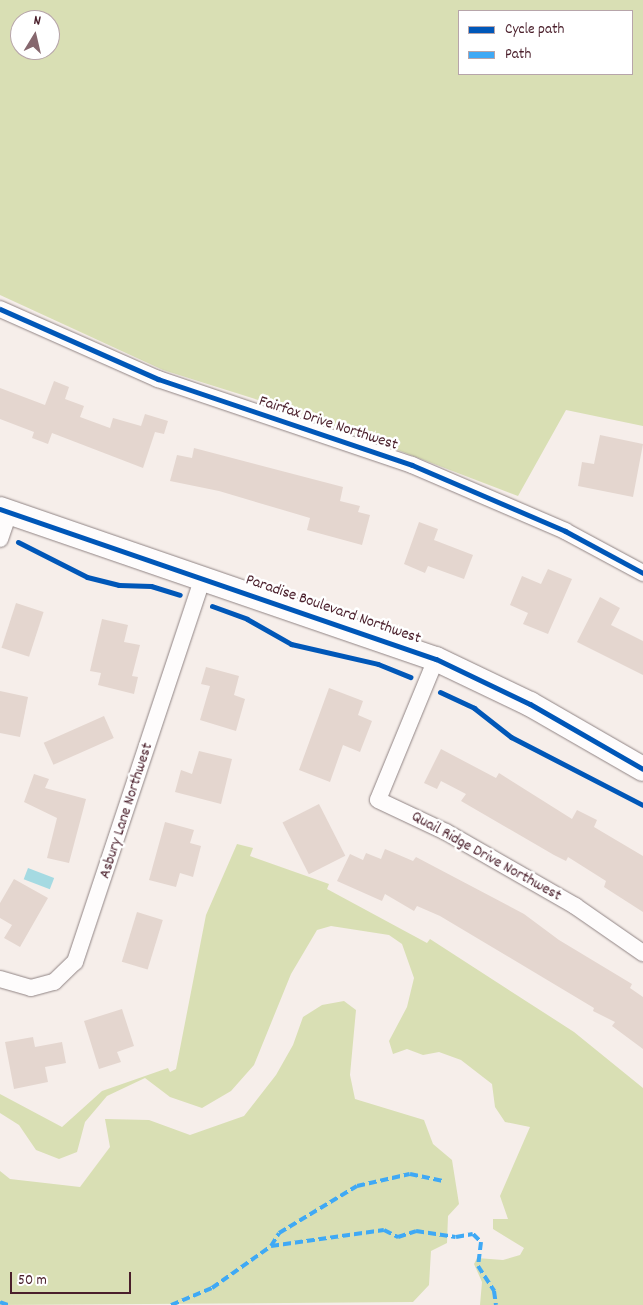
<!DOCTYPE html>
<style>
body{margin:0}
#map{position:relative;width:643px;height:1305px;overflow:hidden;background:#f6eeea;font-family:Dekko,sans-serif}
div>[style]{position:absolute}
.green>*{inset:0;background:#d9dfb4}
.water>*{inset:0;background:#a5dae2;transform-origin:0 0}
.building>*{inset:0;background:#e4d6cf;transform-origin:0 0}
.roads{filter:drop-shadow(0 0 1px #908484) drop-shadow(0 0 1px #908484)}
.street>*{height:16px;margin:-8px;padding:0 8px;transform-origin:8px;border-radius:8px;background:#fefcfc}
.secondary>*{height:24px;margin:-12px;padding:0 12px;transform-origin:12px;border-radius:12px;background:#fefcfc}
.quiet>*{height:4px;margin-top:-2px;transform-origin:0;background:repeating-linear-gradient(90deg,#3fa9f5 0 8px,transparent 0 12px)}
.cycleway>*{height:5px;margin:-2.5px;padding:0 2.5px;transform-origin:2.5px;border-radius:2.5px;background:#0057b8}
span{translate:-50% -50%;white-space:nowrap;text-align:center;line-height:1.15;-webkit-text-stroke:5px #fff;paint-order:stroke}
.street-label{font-size:16px;color:#4a1f2b}
.legend{position:absolute;left:458px;top:10px;width:175px;height:65px;box-sizing:border-box;background:#fff;border:1px solid #b7a5aa;margin:0;padding:6px 9px;list-style:none;font-size:15px;color:#4a1f2b}
.legend li{display:flex;align-items:center;gap:10px;height:25px}
.legend b{width:25px;border:1px solid #b7a5aa}
.north{position:absolute;left:10px;top:10px;width:50px;height:50px;box-sizing:border-box;background:#fff;border:1px solid #b7a5aa;border-radius:50%;rotate:9deg;font-size:14px;font-weight:700;line-height:20px;text-align:center;color:#4a1f2b}
.north::after{content:'';display:block;margin:auto;width:18px;height:22px;background:#86676e;clip-path:polygon(50% 0,100% 100%,50% 72%,0 100%)}
.scale{position:absolute;left:10px;top:1272px;width:121px;height:22px;box-sizing:border-box;border:2px solid #4a1f2b;border-top:0;padding-left:6px;font-size:15px;line-height:18px;white-space:nowrap;color:#4a1f2b;-webkit-text-stroke:4px #fff;paint-order:stroke}
</style>
<div id="map">
<div class="green">
<div style="clip-path:polygon(evenodd,0 0,643px 0,643px 426px,566px 410px,518px 496px,306px 415px,163px 370px,0 295px,0 0,459px 11px,632px 11px,632px 74px,459px 74px,459px 11px,0 0,20px 20px,50px 20px,50px 50px,20px 50px,20px 20px)"></div>
<div style="clip-path:polygon(237px 844px,253px 848px,250px 856px,329px 884px,327px 889px,427px 943px,430px 939px,574px 1032px,643px 1088px,643px 1305px,480px 1305px,482px 1282px,474px 1264px,477px 1258px,503px 1260px,520px 1255px,524px 1248px,493px 1229px,493px 1219px,508px 1219px,500px 1196px,530px 1127px,505px 1122px,495px 1107px,492px 1084px,461px 1060px,439px 1052px,423px 1055px,407px 1049px,393px 1054px,389px 1041px,407px 1007px,414px 978px,402px 944px,389px 935px,331px 926px,317px 930px,291px 974px,254px 1065px,231px 1091px,202px 1108px,170px 1097px,145px 1078px,107px 1096px,85px 1122px,77px 1152px,59px 1159px,36px 1150px,19px 1125px,0 1113px,0 1094px,62px 1127px,102px 1091px,168px 1068px,170px 1072px,176px 1069px,206px 915px)"></div>
<div style="clip-path:polygon(344px 1001px,356px 1010px,350px 1075px,355px 1099px,424px 1120px,433px 1144px,452px 1160px,459px 1204px,448px 1216px,447px 1243px,431px 1251px,429px 1285px,413px 1302px,0 1305px,0 1171px,10px 1179px,80px 1187px,110px 1147px,105px 1119px,149px 1120px,190px 1135px,244px 1116px,276px 1075px,293px 1045px,303px 1017px,322px 1005px)"></div>
</div>
<div class="water">
<div style="left:28px;top:868px;width:28px;height:12px;rotate:21deg"></div>
</div>
<div class="building">
<div style="clip-path:polygon(54px 381px,69px 387px,65px 399px,84px 406px,80px 417px,110px 428px,113px 418px,141px 426px,145px 414px,168px 421px,164px 434px,155px 432px,143px 468px,52px 433px,48px 444px,32px 438px,34px 432px,0 419px,0 388px,45px 405px)"></div>
<div style="clip-path:polygon(600px 435px,643px 444px,633px 497px,578px 486px,582px 462px,594px 464px)"></div>
<div style="clip-path:polygon(194px 448px,343px 487px,340px 501px,360px 506px,358px 512px,370px 515px,362px 545px,307px 530px,310px 518px,219px 491px,170px 481px,177px 455px,192px 458px)"></div>
<div style="clip-path:polygon(419px 522px,438px 529px,434px 540px,473px 555px,464px 579px,428px 566px,425px 573px,404px 564px)"></div>
<div style="clip-path:polygon(548px 569px,572px 579px,548px 634px,523px 624px,528px 613px,510px 605px,522px 576px,541px 584px)"></div>
<div style="clip-path:polygon(600px 597px,620px 608px,611px 625px,643px 641px,643px 675px,577px 642px)"></div>
<div style="left:16px;top:603px;width:29px;height:47px;rotate:18deg"></div>
<div style="clip-path:polygon(102px 619px,128px 625px,124px 642px,140px 645px,132px 676px,138px 677px,134px 694px,98px 685px,101px 673px,90px 671px)"></div>
<div style="clip-path:polygon(206px 667px,239px 676px,234px 695px,245px 699px,236px 731px,200px 720px,210px 686px,201px 684px)"></div>
<div style="clip-path:polygon(329px 688px,363px 701px,358px 715px,372px 721px,360px 752px,343px 745px,330px 782px,299px 770px)"></div>
<div style="clip-path:polygon(0 691px,28px 697px,20px 737px,0 733px)"></div>
<div style="left:104px;top:716px;width:24px;height:66px;rotate:66deg"></div>
<div style="clip-path:polygon(441px 749px,496px 778px,499px 773px,572px 819px,577px 810px,597px 820px,594px 827px,643px 856px,643px 912px,604px 887px,606px 881px,568px 857px,566px 861px,554px 855px,461px 801px,466px 794px,441px 781px,437px 789px,424px 783px)"></div>
<div style="clip-path:polygon(199px 751px,232px 759px,221px 804px,175px 792px,181px 770px,192px 774px)"></div>
<div style="clip-path:polygon(34px 774px,49px 779px,45px 788px,86px 799px,69px 863px,47px 858px,57px 818px,24px 802px)"></div>
<div style="left:319px;top:804px;width:58px;height:41px;rotate:63deg"></div>
<div style="clip-path:polygon(165px 822px,194px 830px,190px 843px,201px 846px,193px 877px,180px 873px,176px 887px,149px 880px)"></div>
<div style="clip-path:polygon(385px 849px,413px 861px,416px 857px,524px 914px,559px 940px,632px 984px,630px 988px,643px 997px,643px 1049px,612px 1026px,615px 1022px,593px 1011px,594px 1008px,440px 916px,417px 906px,414px 911px,385px 894px,382px 901px,337px 881px,350px 854px,363px 860px,366px 853px,381px 859px)"></div>
<div style="clip-path:polygon(14px 879px,48px 898px,20px 947px,4px 938px,12px 925px,0 918px,0 903px)"></div>
<div style="left:137px;top:912px;width:27px;height:52px;rotate:17deg"></div>
<div style="clip-path:polygon(122px 1009px,134px 1046px,117px 1052px,121px 1062px,99px 1069px,84px 1021px)"></div>
<div style="clip-path:polygon(33px 1037px,35px 1047px,62px 1042px,66px 1063px,45px 1067px,48px 1082px,14px 1089px,5px 1042px)"></div>
</div>
<div class="roads">
<div class="street">
<div style="left:0;top:309px;width:173px;rotate:23.9deg"></div>
<div style="left:158px;top:379px;width:268px;rotate:18.7deg"></div>
<div style="left:412px;top:465px;width:167px;rotate:23.3deg"></div>
<div style="left:565px;top:531px;width:89px;rotate:28.3deg"></div>
<div style="left:0;top:539px;width:28px;rotate:-71deg"></div>
<div style="left:436px;top:659px;width:152px;rotate:112.4deg"></div>
<div style="left:378px;top:800px;width:75px;rotate:25.2deg"></div>
<div style="left:446px;top:832px;width:149px;rotate:29.8deg"></div>
<div style="left:575px;top:906px;width:83px;rotate:34.7deg"></div>
<div style="left:0;top:979px;width:32px;rotate:16deg"></div>
<div style="left:31px;top:988px;width:24px;rotate:-15deg"></div>
<div style="left:54px;top:982px;width:29px;rotate:-44deg"></div>
<div style="left:75px;top:962px;width:405px;rotate:-71.6deg"></div>
</div>
<div class="secondary">
<div style="left:0;top:509px;width:461px;rotate:19deg"></div>
<div style="left:436px;top:659px;width:104px;rotate:25.6deg"></div>
<div style="left:530px;top:704px;width:130px;rotate:29.9deg"></div>
</div>
</div>
<div class="quiet">
<div style="left:271px;top:1246px;width:15px;rotate:-58deg"></div>
<div style="left:279px;top:1233px;width:91px;rotate:-31.1deg"></div>
<div style="left:357px;top:1186px;width:54px;rotate:-12.8deg"></div>
<div style="left:410px;top:1174px;width:35px;rotate:12deg"></div>
<div style="left:0;top:1302px;width:9px;rotate:21deg"></div>
<div style="left:171px;top:1305px;width:44px;rotate:-22.5deg"></div>
<div style="left:212px;top:1288px;width:72px;rotate:-35.4deg"></div>
<div style="left:271px;top:1246px;width:114px;rotate:-8.1deg"></div>
<div style="left:384px;top:1230px;width:16px;rotate:27deg"></div>
<div style="left:398px;top:1237px;width:19px;rotate:-18deg"></div>
<div style="left:416px;top:1231px;width:40px;rotate:8.5deg"></div>
<div style="left:456px;top:1237px;width:17px;rotate:-10deg"></div>
<div style="left:473px;top:1234px;width:11px;rotate:45deg"></div>
<div style="left:481px;top:1242px;width:24px;rotate:97deg"></div>
<div style="left:478px;top:1266px;width:30px;rotate:57deg"></div>
<div style="left:494px;top:1291px;width:14px;rotate:82deg"></div>
</div>
<div class="cycleway">
<div style="left:0;top:309px;width:173px;rotate:23.9deg"></div>
<div style="left:158px;top:379px;width:268px;rotate:18.7deg"></div>
<div style="left:412px;top:465px;width:167px;rotate:23.3deg"></div>
<div style="left:565px;top:531px;width:89px;rotate:28.3deg"></div>
<div style="left:0;top:509px;width:461px;rotate:19deg"></div>
<div style="left:436px;top:659px;width:104px;rotate:25.6deg"></div>
<div style="left:530px;top:704px;width:130px;rotate:29.9deg"></div>
<div style="left:18px;top:542px;width:77px;rotate:26.9deg"></div>
<div style="left:87px;top:577px;width:33px;rotate:14deg"></div>
<div style="left:119px;top:585px;width:32px;rotate:2deg"></div>
<div style="left:151px;top:586px;width:30px;rotate:17deg"></div>
<div style="left:212px;top:606px;width:37px;rotate:20deg"></div>
<div style="left:247px;top:619px;width:51px;rotate:29.6deg"></div>
<div style="left:291px;top:644px;width:89px;rotate:12.9deg"></div>
<div style="left:378px;top:664px;width:35px;rotate:22deg"></div>
<div style="left:440px;top:692px;width:38px;rotate:25deg"></div>
<div style="left:474px;top:708px;width:47px;rotate:38.1deg"></div>
<div style="left:511px;top:737px;width:148px;rotate:27.3deg"></div>
</div>
<div class="street-label">
<span style="left:328px;top:424px;rotate:18deg">Fairfax Drive Northwest</span>
<span style="left:333px;top:610px;rotate:19deg">Paradise Boulevard Northwest</span>
<span style="left:127px;top:811px;rotate:-72deg">Asbury Lane Northwest</span>
<span style="left:486px;top:857px;rotate:29deg">Quail Ridge Drive Northwest</span>
</div>
<ul class="legend">
<li><b style="height:6px;background:#0057b8"></b>Cycle path</li>
<li><b style="height:6px;background:#3fa9f5"></b>Path</li>
</ul>
<div class="north">N</div>
<div class="scale">50 m</div>
</div>
